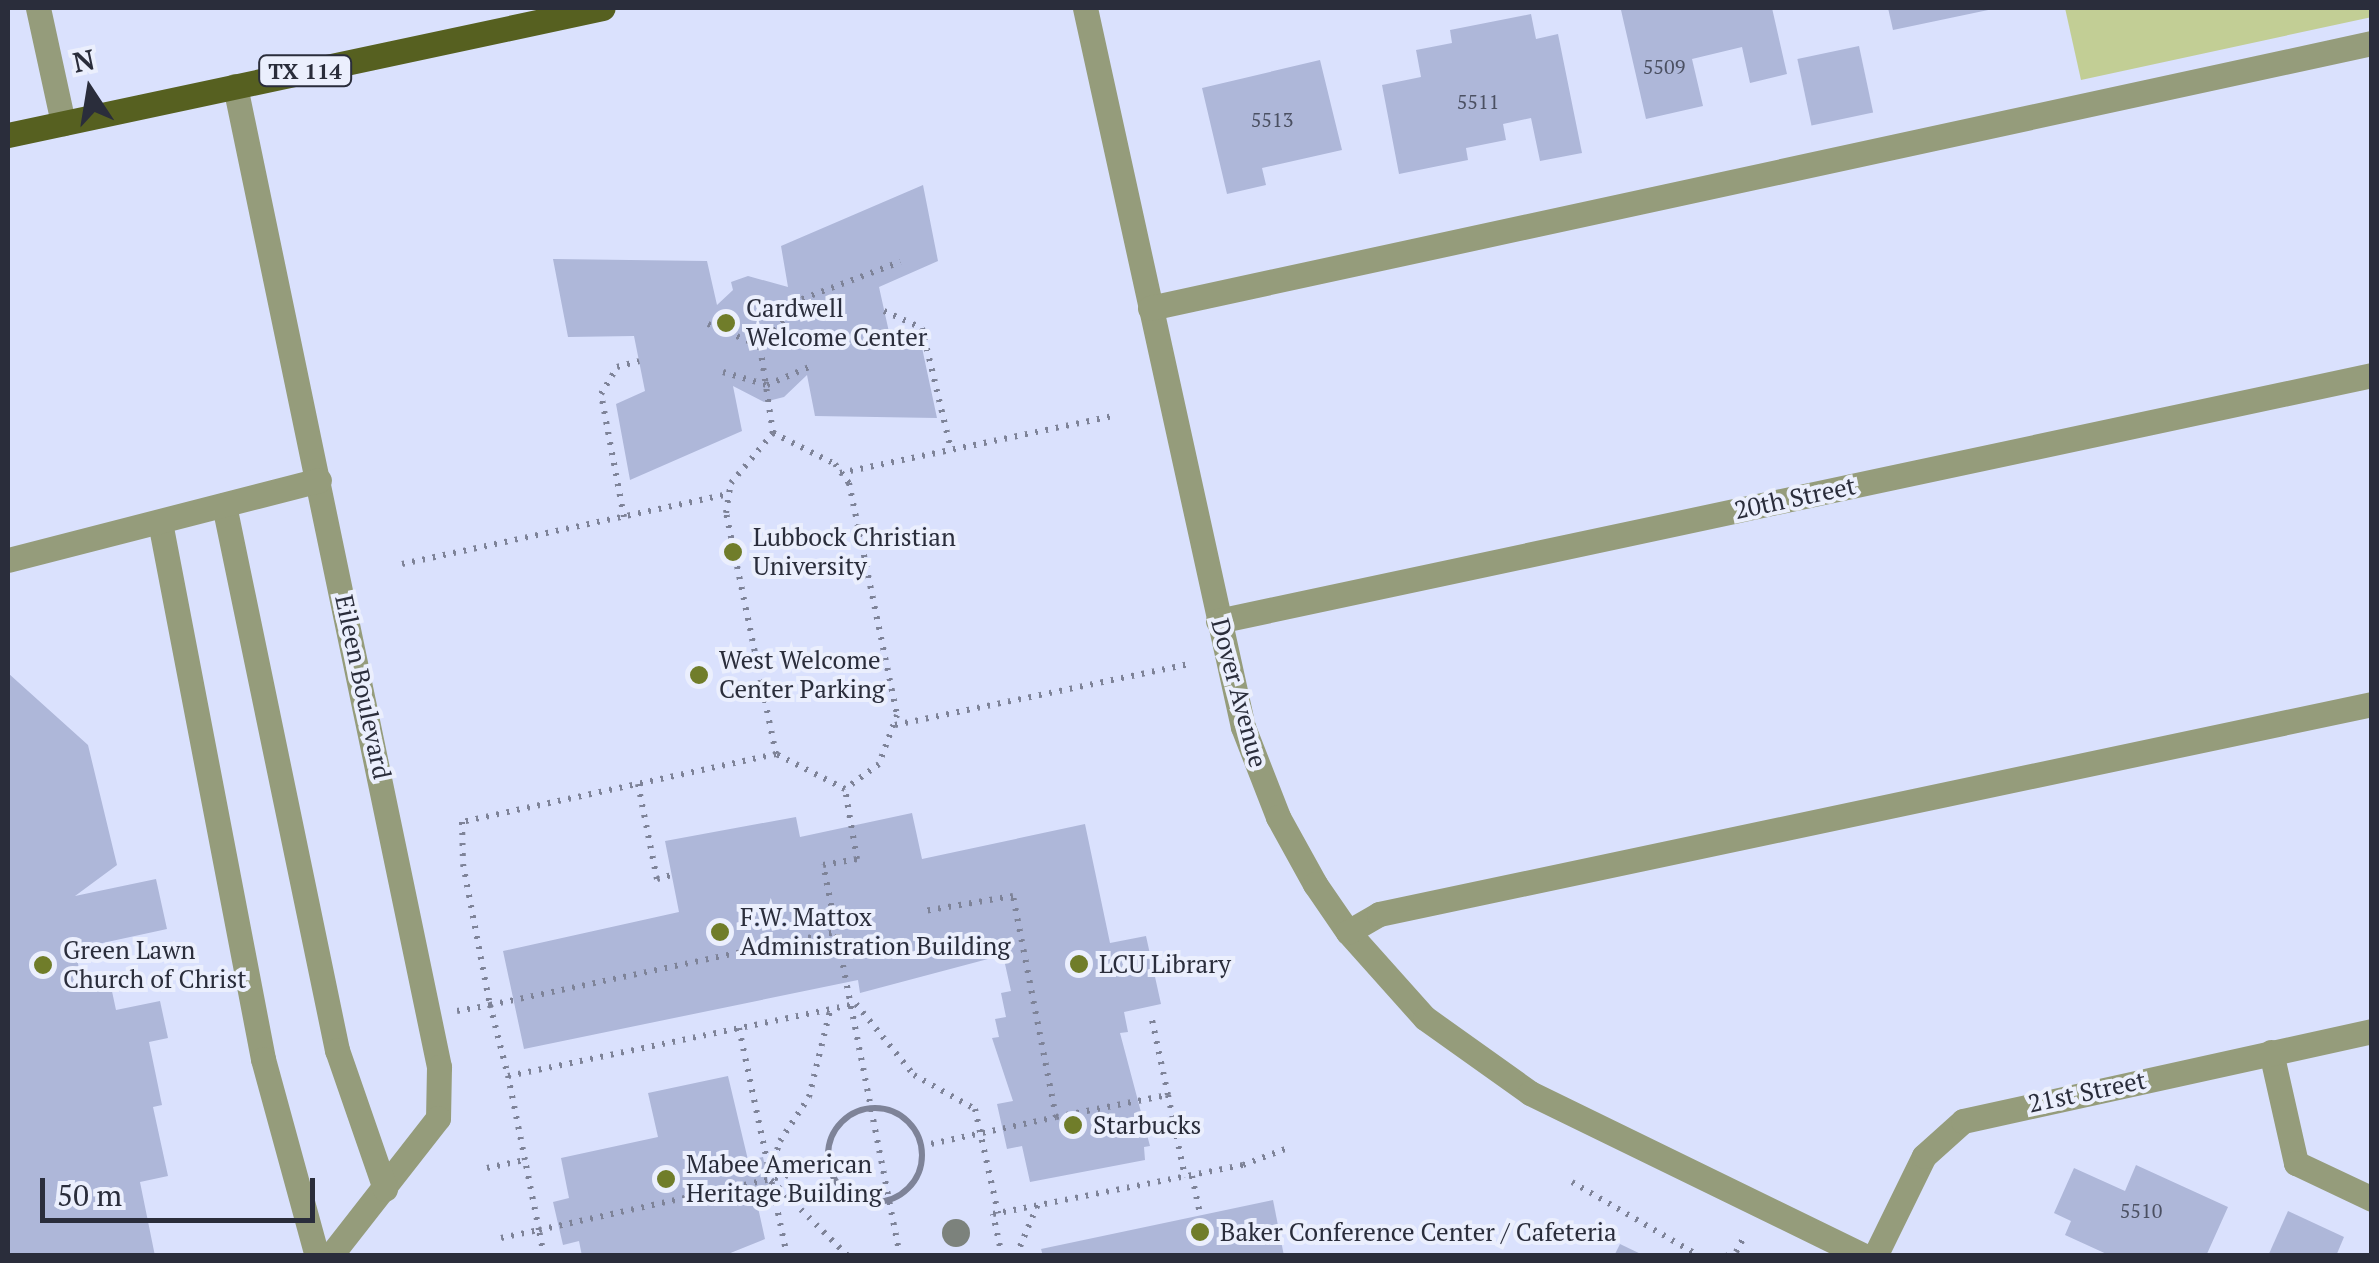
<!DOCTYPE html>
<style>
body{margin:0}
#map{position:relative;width:2379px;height:1263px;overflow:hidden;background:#dae1fd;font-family:"PT Serif",serif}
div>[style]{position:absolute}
.green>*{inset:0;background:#c2ce95}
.building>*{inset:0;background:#aeb7d9;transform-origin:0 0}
.path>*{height:6px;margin-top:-3px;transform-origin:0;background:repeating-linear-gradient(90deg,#7e8398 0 2.5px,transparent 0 10.5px)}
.path>.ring{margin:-3px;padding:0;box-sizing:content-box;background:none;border:6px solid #7e8398;border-radius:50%}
.minor>*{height:25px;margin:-12.5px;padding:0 12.5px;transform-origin:12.5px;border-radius:12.5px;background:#959c7b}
.major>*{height:25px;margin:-12.5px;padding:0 12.5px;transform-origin:12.5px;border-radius:12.5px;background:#566020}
.trees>*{width:28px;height:28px;margin:-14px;border-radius:50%;background:#7c827c}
.dots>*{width:28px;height:28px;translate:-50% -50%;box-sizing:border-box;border:5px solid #ebeffd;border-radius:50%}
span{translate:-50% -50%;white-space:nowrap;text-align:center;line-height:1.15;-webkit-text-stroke:8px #ebeffd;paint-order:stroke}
.number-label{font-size:20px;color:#4b5062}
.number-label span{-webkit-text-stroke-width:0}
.shield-label span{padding:2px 8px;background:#ebeffd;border:2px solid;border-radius:8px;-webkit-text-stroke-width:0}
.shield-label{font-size:22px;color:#2a2d3b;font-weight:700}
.poi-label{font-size:25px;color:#2a2d3b}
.left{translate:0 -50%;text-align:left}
.street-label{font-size:25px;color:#2a2d3b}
.frame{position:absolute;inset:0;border:10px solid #2a2d3b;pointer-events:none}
.north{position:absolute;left:40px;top:40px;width:100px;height:100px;-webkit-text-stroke:8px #ebeffd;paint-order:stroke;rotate:348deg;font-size:28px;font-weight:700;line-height:40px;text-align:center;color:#2a2d3b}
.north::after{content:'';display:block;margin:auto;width:35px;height:45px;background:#2a2d3b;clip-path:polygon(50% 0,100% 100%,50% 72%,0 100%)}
.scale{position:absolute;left:40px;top:1178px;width:275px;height:45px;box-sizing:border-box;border:5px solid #2a2d3b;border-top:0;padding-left:12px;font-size:30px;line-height:35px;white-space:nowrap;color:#2a2d3b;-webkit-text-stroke:8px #ebeffd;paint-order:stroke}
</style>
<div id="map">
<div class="green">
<div style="clip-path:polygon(2065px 8px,2371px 8px,2372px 17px,2081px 80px)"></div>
</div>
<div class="building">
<div style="clip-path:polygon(1772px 8px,1787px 74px,1750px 83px,1742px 47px,1692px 59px,1703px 106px,1646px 119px,1621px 10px)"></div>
<div style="clip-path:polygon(1888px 8px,1993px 8px,1993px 9px,1893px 30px)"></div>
<div style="clip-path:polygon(1531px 14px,1536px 39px,1558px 34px,1582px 153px,1540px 161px,1531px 118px,1503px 124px,1506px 140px,1466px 148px,1468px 160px,1399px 174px,1382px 85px,1421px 77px,1416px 50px,1452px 43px,1450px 30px)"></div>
<div style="left:1859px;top:46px;width:68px;height:63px;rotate:78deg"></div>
<div style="clip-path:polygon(1320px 60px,1342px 150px,1262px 168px,1266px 185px,1227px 194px,1202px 88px)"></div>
<div style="clip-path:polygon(923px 185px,938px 261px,879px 287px,891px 341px,921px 343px,937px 418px,815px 416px,807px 375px,784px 397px,764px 402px,733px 386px,742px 431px,630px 480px,616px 404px,645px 391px,634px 336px,568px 337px,553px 259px,707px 261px,717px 305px,733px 290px,731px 282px,748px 276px,788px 287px,781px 246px)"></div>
<div style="clip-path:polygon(8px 673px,88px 745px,117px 865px,75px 896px,156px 879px,167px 929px,75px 949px,83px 988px,110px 982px,116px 1010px,160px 1001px,168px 1038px,149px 1042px,162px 1105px,153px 1107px,168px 1176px,140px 1182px,155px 1256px,8px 1256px)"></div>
<div style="clip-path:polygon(912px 813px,922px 859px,1085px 824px,1110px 943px,1146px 936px,1161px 1004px,1124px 1012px,1128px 1032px,1120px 1033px,1150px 1146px,1144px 1147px,1145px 1160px,1030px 1182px,1022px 1146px,1007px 1149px,997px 1104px,1013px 1101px,992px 1038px,999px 1037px,995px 1019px,1006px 1017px,1001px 993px,1011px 991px,1003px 955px,860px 993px,858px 980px,524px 1049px,503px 951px,679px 912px,665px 841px,796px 817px,800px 837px)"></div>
<div style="clip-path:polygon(728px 1076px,748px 1160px,763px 1157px,772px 1200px,757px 1203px,765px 1239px,723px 1256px,582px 1256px,579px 1241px,563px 1245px,553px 1202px,569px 1198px,561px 1158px,658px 1137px,648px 1093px)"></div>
<div style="clip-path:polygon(2136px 1165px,2228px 1207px,2206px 1256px,2111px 1256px,2065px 1235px,2071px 1221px,2054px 1213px,2074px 1168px,2125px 1191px)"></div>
<div style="clip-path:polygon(1273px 1200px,1284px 1256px,1043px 1256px,1041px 1249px)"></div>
<div style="clip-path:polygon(2288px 1211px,2344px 1237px,2336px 1256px,2268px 1256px)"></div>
<div style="clip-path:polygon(1620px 1244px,1645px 1256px,1614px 1256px)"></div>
</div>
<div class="path">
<div style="left:884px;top:311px;width:42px;rotate:24.1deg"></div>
<div style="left:922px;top:328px;width:125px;rotate:76.6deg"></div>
<div style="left:708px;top:324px;width:56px;rotate:22.9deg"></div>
<div style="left:723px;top:372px;width:46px;rotate:16.5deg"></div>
<div style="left:767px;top:385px;width:51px;rotate:-23.1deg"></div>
<div style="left:773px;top:433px;width:69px;rotate:26.6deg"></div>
<div style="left:835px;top:464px;width:24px;rotate:54deg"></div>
<div style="left:849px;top:483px;width:237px;rotate:78.3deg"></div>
<div style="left:897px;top:715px;width:52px;rotate:110.2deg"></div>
<div style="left:879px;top:764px;width:42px;rotate:143.7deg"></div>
<div style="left:840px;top:473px;width:279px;rotate:-11.8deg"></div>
<div style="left:624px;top:517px;width:125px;rotate:-100.6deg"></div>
<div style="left:601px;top:394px;width:31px;rotate:-59deg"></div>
<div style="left:617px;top:367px;width:23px;rotate:-15deg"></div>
<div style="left:402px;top:564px;width:334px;rotate:-12.1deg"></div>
<div style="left:895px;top:725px;width:297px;rotate:-11.7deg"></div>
<div style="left:776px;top:754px;width:321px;rotate:167.8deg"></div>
<div style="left:462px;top:822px;width:42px;rotate:88.6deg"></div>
<div style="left:463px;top:864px;width:144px;rotate:79.2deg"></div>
<div style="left:490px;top:1005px;width:349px;rotate:-11.9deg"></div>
<div style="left:638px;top:784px;width:97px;rotate:78.7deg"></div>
<div style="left:657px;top:879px;width:16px;rotate:-15deg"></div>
<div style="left:457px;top:1011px;width:34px;rotate:-10deg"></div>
<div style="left:490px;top:1005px;width:73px;rotate:75.8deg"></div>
<div style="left:508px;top:1076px;width:355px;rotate:-11.7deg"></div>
<div style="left:856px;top:1004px;width:92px;rotate:50.8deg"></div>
<div style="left:914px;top:1075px;width:70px;rotate:29.1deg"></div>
<div style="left:975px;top:1109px;width:107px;rotate:77.5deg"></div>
<div style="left:739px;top:1028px;width:233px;rotate:78.1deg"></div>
<div style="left:1168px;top:1095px;width:84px;rotate:78.3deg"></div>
<div class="ring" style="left:828px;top:1108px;width:88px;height:88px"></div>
<div style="left:1056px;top:1117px;width:114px;rotate:-11.1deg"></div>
<div style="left:1168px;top:1095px;width:82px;rotate:-102deg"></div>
<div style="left:921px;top:1146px;width:138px;rotate:-12.1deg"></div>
<div style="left:1056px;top:1117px;width:225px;rotate:-101deg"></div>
<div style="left:1013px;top:896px;width:90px;rotate:170.4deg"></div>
<div style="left:487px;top:1168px;width:39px;rotate:-12deg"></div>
<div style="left:525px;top:1160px;width:86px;rotate:-101.4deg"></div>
<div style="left:771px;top:1170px;width:30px;rotate:-73deg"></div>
<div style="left:780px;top:1141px;width:53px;rotate:-56.6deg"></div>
<div style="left:809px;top:1097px;width:89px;rotate:-76.3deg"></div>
<div style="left:1192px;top:1176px;width:40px;rotate:78deg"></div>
<div style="left:771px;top:1180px;width:108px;rotate:44.6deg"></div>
<div style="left:1572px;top:1182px;width:147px;rotate:30.2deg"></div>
<div style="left:501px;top:1238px;width:39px;rotate:-12deg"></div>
<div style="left:539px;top:1230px;width:71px;rotate:-101.3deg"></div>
<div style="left:544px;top:1256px;width:26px;rotate:-101deg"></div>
<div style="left:539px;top:1230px;width:297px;rotate:-12.4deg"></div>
<div style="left:900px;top:1256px;width:399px;rotate:-101.1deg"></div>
<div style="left:823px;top:865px;width:35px;rotate:-10deg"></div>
<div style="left:857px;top:859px;width:71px;rotate:-99.7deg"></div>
<div style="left:845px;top:789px;width:77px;rotate:-153.1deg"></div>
<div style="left:776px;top:754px;width:246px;rotate:-101.7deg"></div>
<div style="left:726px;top:513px;width:30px;rotate:-81deg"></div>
<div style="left:731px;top:483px;width:65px;rotate:-50deg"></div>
<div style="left:773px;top:433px;width:88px;rotate:-98.5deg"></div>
<div style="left:760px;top:346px;width:63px;rotate:-48.2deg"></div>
<div style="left:802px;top:299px;width:105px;rotate:-20.7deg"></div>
<div style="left:1002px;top:1256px;width:43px;rotate:-102.1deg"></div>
<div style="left:993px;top:1214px;width:255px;rotate:-11.1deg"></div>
<div style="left:1243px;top:1165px;width:48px;rotate:-20.7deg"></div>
<div style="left:1016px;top:1256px;width:56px;rotate:-67.1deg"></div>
<div style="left:1726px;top:1256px;width:11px;rotate:-22deg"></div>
<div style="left:1736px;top:1252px;width:19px;rotate:-62deg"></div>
</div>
<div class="minor">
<div style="left:38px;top:8px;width:118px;rotate:77.7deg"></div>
<div style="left:1085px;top:8px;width:736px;rotate:77.61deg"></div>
<div style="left:1243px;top:727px;width:97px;rotate:68.7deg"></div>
<div style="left:1278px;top:817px;width:77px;rotate:61.1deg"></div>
<div style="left:1315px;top:884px;width:58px;rotate:55.5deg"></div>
<div style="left:1348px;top:932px;width:115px;rotate:48.2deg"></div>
<div style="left:1425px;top:1018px;width:129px;rotate:35.5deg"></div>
<div style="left:1530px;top:1093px;width:372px;rotate:26deg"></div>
<div style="left:235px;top:86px;width:1002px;rotate:78.25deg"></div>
<div style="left:439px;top:1067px;width:51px;rotate:91.1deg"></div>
<div style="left:438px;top:1118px;width:175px;rotate:128deg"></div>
<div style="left:1150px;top:308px;width:1250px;rotate:-12.24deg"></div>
<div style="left:224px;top:505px;width:557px;rotate:78.29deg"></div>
<div style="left:337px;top:1050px;width:147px;rotate:70.9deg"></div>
<div style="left:160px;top:522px;width:547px;rotate:79.14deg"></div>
<div style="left:263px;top:1059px;width:204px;rotate:74.7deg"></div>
<div style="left:8px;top:560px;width:321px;rotate:-14.4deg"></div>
<div style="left:1218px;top:621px;width:1180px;rotate:-12.03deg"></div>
<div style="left:1348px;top:932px;width:36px;rotate:-30deg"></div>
<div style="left:1379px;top:914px;width:1015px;rotate:-11.94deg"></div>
<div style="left:2271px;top:1052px;width:114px;rotate:77.3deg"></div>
<div style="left:2296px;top:1163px;width:84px;rotate:25.3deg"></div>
<div style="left:1875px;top:1256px;width:111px;rotate:-63.9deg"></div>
<div style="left:1924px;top:1156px;width:52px;rotate:-41.9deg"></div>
<div style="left:1963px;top:1121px;width:419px;rotate:-12.4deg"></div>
</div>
<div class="major">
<div style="left:8px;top:135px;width:608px;rotate:-12.05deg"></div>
</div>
<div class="trees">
<div style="left:956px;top:1233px"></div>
</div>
<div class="dots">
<div style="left:726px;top:323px;background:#707d2a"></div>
<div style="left:733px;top:552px;background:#707d2a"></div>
<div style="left:699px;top:675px;background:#707d2a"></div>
<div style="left:720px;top:932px;background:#707d2a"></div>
<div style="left:1079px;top:964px;background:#707d2a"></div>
<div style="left:43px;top:965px;background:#707d2a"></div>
<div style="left:1073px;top:1125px;background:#707d2a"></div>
<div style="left:666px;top:1179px;background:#707d2a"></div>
<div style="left:1200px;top:1232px;background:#707d2a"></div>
</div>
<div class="number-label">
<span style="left:1664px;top:66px">5509</span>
<span style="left:1478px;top:101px">5511</span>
<span style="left:1272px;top:119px">5513</span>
<span style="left:2141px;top:1210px">5510</span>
</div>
<div class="shield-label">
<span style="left:305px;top:71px">TX 114</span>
</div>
<div class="poi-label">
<span class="left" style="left:746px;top:323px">Cardwell<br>Welcome Center</span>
<span class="left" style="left:753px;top:552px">Lubbock Christian<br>University</span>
<span class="left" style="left:719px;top:675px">West Welcome<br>Center Parking</span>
<span class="left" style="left:740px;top:932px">F.W. Mattox<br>Administration Building</span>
<span class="left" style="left:63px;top:965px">Green Lawn<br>Church of Christ</span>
<span class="left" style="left:1099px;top:964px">LCU Library</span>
<span class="left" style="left:1093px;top:1125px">Starbucks</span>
<span class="left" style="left:686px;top:1179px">Mabee American<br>Heritage Building</span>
<span class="left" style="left:1220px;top:1232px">Baker Conference Center / Cafeteria</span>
</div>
<div class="street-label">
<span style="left:1795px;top:498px;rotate:-12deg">20th Street</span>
<span style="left:363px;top:687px;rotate:78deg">Eileen Boulevard</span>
<span style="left:1239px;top:693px;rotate:75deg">Dover Avenue</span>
<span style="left:2087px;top:1092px;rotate:-12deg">21st Street</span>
</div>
<div class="frame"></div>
<div class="north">N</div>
<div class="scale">50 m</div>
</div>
